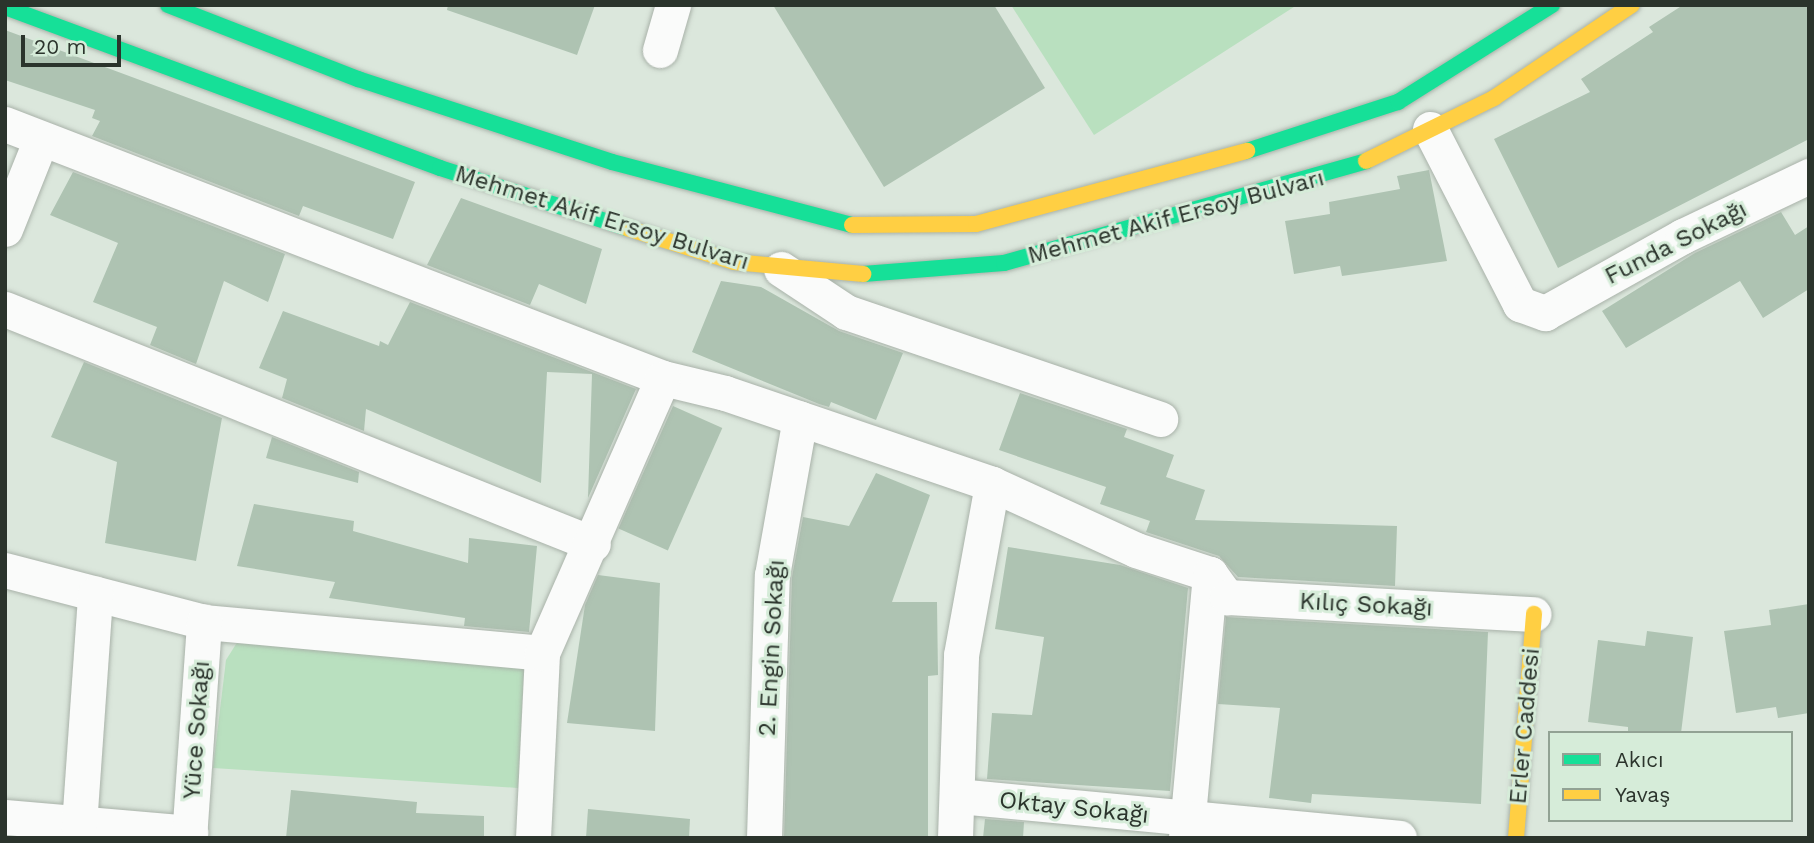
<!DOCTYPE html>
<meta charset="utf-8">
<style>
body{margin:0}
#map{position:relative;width:1814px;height:843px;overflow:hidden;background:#dbe7dc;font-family:"Work Sans",sans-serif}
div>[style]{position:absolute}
.green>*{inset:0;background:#b9e0bf}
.building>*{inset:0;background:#aec3b2;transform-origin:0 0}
.roads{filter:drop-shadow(0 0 2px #a9b2a9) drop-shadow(0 0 2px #a9b2a9)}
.street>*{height:35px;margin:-17.5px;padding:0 17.5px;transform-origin:17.5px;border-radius:17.5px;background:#fafbfa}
.fast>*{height:16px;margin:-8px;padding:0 8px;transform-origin:8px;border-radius:8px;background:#16e098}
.slow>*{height:16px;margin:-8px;padding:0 8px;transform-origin:8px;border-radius:8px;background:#ffcf43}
span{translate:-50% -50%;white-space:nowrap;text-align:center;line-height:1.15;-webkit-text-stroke:6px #d6ecd9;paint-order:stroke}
.street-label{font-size:24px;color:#2b342c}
.frame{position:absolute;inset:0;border:7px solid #2b342c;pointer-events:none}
.legend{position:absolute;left:1548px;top:731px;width:245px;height:91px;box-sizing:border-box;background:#d6ecd9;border:2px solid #92a294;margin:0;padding:9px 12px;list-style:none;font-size:21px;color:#2b342c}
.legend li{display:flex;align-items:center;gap:14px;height:35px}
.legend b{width:35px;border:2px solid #92a294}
.scale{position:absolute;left:21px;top:35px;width:100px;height:32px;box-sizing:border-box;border:4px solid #2b342c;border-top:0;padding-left:9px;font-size:21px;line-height:24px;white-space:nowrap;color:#2b342c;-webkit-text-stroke:5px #d6ecd9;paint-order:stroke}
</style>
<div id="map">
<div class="green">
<div style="clip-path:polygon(1011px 5px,1297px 5px,1094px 135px)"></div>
<div style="clip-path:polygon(238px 641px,515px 662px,524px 669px,518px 788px,213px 768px,226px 660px)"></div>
</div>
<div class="building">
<div style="clip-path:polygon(448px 5px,595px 5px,577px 55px,447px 10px)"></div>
<div style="clip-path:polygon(773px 5px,994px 5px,1045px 88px,884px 187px)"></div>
<div style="clip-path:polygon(1683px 5px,1809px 5px,1809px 139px,1558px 268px,1494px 139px,1590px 92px,1581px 79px,1653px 32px,1649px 27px)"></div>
<div style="clip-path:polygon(5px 30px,415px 182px,393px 239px,303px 206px,299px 216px,92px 136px,100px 121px,92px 118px,95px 110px,5px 80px)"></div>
<div style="clip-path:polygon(1429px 170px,1447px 261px,1342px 276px,1340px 266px,1294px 274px,1285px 221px,1330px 214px,1329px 202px,1400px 189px,1397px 176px)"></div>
<div style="clip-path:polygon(73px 172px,285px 254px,268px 302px,224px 281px,196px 364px,150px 345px,157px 327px,93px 302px,118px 243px,50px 215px)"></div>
<div style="clip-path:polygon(461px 198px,602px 249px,586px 304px,539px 284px,530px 305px,427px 265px)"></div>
<div style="clip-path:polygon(1781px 212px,1795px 235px,1809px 226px,1809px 289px,1763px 318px,1740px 281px,1626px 348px,1602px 311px,1695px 253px)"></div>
<div style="clip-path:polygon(721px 281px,761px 287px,839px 331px,903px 353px,876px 420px,831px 402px,829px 407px,819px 404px,692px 352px)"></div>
<div style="clip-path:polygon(410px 302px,636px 389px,588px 498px,592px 374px,547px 372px,541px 483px,366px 409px,364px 431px,282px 398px,287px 379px,259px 368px,283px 311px,379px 346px,380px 341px,388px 345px)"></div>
<div style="clip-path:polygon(84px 362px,222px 418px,196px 561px,105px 543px,117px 462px,51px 437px)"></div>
<div style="clip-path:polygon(1020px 393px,1127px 429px,1124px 437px,1174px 455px,1166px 477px,1205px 490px,1195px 520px,1397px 526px,1395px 586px,1238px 577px,1219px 556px,1146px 532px,1150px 521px,1100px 504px,1106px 487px,999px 450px)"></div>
<div style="left:673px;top:406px;width:54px;height:134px;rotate:24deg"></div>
<div style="clip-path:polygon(272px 437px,359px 472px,358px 483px,266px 458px)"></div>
<div style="clip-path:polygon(876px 473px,930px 495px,892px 602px,937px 602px,938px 675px,928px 676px,928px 838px,784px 838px,792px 577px,803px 517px,849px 526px)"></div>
<div style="clip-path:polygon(254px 504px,354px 521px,353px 531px,468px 563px,469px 538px,537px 546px,529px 632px,464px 626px,465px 618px,329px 598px,335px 582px,237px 566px)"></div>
<div style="clip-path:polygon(1008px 547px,1120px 565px,1188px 588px,1170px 791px,987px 779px,992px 713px,1032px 715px,1044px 637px,995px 629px)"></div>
<div style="clip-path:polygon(598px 575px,660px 583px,655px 731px,567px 723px,585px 605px)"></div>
<div style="clip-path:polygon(1809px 604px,1809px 713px,1778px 718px,1776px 707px,1736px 713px,1724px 631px,1771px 625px,1769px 610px)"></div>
<div style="clip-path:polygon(1226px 617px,1488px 632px,1481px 804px,1312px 794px,1311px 803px,1269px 798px,1280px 708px,1218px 704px)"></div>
<div style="clip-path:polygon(1647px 631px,1693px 637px,1681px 733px,1628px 733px,1628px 727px,1588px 722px,1598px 640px,1645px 646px)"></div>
<div style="clip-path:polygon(291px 790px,417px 802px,416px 813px,484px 816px,484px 838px,286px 838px)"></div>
<div style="clip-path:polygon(588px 809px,690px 819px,689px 838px,586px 838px)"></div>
<div style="clip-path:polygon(985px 819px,1024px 822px,1023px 838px,983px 838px)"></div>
</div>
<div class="roads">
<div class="street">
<div style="left:660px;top:50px;width:47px;rotate:-73.9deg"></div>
<div style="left:5px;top:124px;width:705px;rotate:21.11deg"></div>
<div style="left:663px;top:378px;width:64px;rotate:13.6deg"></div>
<div style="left:725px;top:393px;width:282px;rotate:18.8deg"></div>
<div style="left:992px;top:484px;width:158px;rotate:24.6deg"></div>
<div style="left:1136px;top:550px;width:78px;rotate:18deg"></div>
<div style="left:1210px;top:574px;width:265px;rotate:95.2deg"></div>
<div style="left:1430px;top:129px;width:197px;rotate:62.8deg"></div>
<div style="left:1520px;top:304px;width:27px;rotate:20deg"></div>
<div style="left:1545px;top:313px;width:158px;rotate:-29.2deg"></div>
<div style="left:1683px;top:236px;width:140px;rotate:-25.5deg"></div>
<div style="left:5px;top:229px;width:97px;rotate:-68.2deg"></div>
<div style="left:781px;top:269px;width:78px;rotate:33.5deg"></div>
<div style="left:846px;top:312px;width:332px;rotate:18.8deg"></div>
<div style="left:5px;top:309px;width:633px;rotate:21.78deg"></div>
<div style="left:5px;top:570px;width:206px;rotate:14.6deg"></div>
<div style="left:204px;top:622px;width:339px;rotate:5.2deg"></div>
<div style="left:1210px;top:574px;width:29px;rotate:54deg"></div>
<div style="left:1227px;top:597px;width:307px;rotate:3.2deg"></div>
<div style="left:958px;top:796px;width:443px;rotate:5.4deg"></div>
<div style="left:5px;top:817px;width:186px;rotate:4.9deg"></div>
<div style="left:79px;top:825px;width:232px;rotate:-86deg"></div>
<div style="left:189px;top:838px;width:217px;rotate:-86deg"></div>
<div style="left:533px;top:838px;width:185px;rotate:-87.2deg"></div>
<div style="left:542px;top:653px;width:300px;rotate:-66.3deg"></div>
<div style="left:764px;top:838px;width:263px;rotate:-88.3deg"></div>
<div style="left:772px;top:575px;width:159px;rotate:-79.9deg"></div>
<div style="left:955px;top:838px;width:183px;rotate:-88.1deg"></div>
<div style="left:961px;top:655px;width:174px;rotate:-79.7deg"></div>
</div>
<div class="fast">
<div style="left:168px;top:5px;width:204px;rotate:21.3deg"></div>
<div style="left:358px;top:79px;width:267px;rotate:18.1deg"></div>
<div style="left:612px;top:162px;width:248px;rotate:14.7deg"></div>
<div style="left:5px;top:7px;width:464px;rotate:20.3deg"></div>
<div style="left:440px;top:168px;width:196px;rotate:17.8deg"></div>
<div style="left:1247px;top:151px;width:159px;rotate:-18deg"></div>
<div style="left:1398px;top:102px;width:182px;rotate:-32.2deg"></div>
<div style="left:863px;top:274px;width:141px;rotate:-4.5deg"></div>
<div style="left:1004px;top:263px;width:376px;rotate:-15.7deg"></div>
</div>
<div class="slow">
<div style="left:1366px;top:161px;width:143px;rotate:-26.2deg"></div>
<div style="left:1494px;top:98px;width:166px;rotate:-34deg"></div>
<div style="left:852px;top:225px;width:124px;rotate:-0.5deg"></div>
<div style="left:976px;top:224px;width:281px;rotate:-15.1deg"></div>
<div style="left:627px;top:228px;width:112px;rotate:17.6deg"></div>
<div style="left:734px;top:262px;width:130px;rotate:5.3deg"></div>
<div style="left:1516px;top:838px;width:225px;rotate:-85.4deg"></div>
</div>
</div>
<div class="street-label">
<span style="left:1176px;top:217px;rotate:-15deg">Mehmet Akif Ersoy Bulvarı</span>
<span style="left:602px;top:218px;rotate:17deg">Mehmet Akif Ersoy Bulvarı</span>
<span style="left:1676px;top:243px;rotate:-27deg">Funda Sokağı</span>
<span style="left:1366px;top:605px;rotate:3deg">Kılıç Sokağı</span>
<span style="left:772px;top:648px;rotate:-87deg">2. Engin Sokağı</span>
<span style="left:1525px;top:726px;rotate:-85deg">Erler Caddesi</span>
<span style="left:197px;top:730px;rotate:-86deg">Yüce Sokağı</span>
<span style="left:1074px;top:808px;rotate:6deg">Oktay Sokağı</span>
</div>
<div class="frame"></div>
<ul class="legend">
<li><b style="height:9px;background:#16e098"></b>Akıcı</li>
<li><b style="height:9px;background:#ffcf43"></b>Yavaş</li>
</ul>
<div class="scale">20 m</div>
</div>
